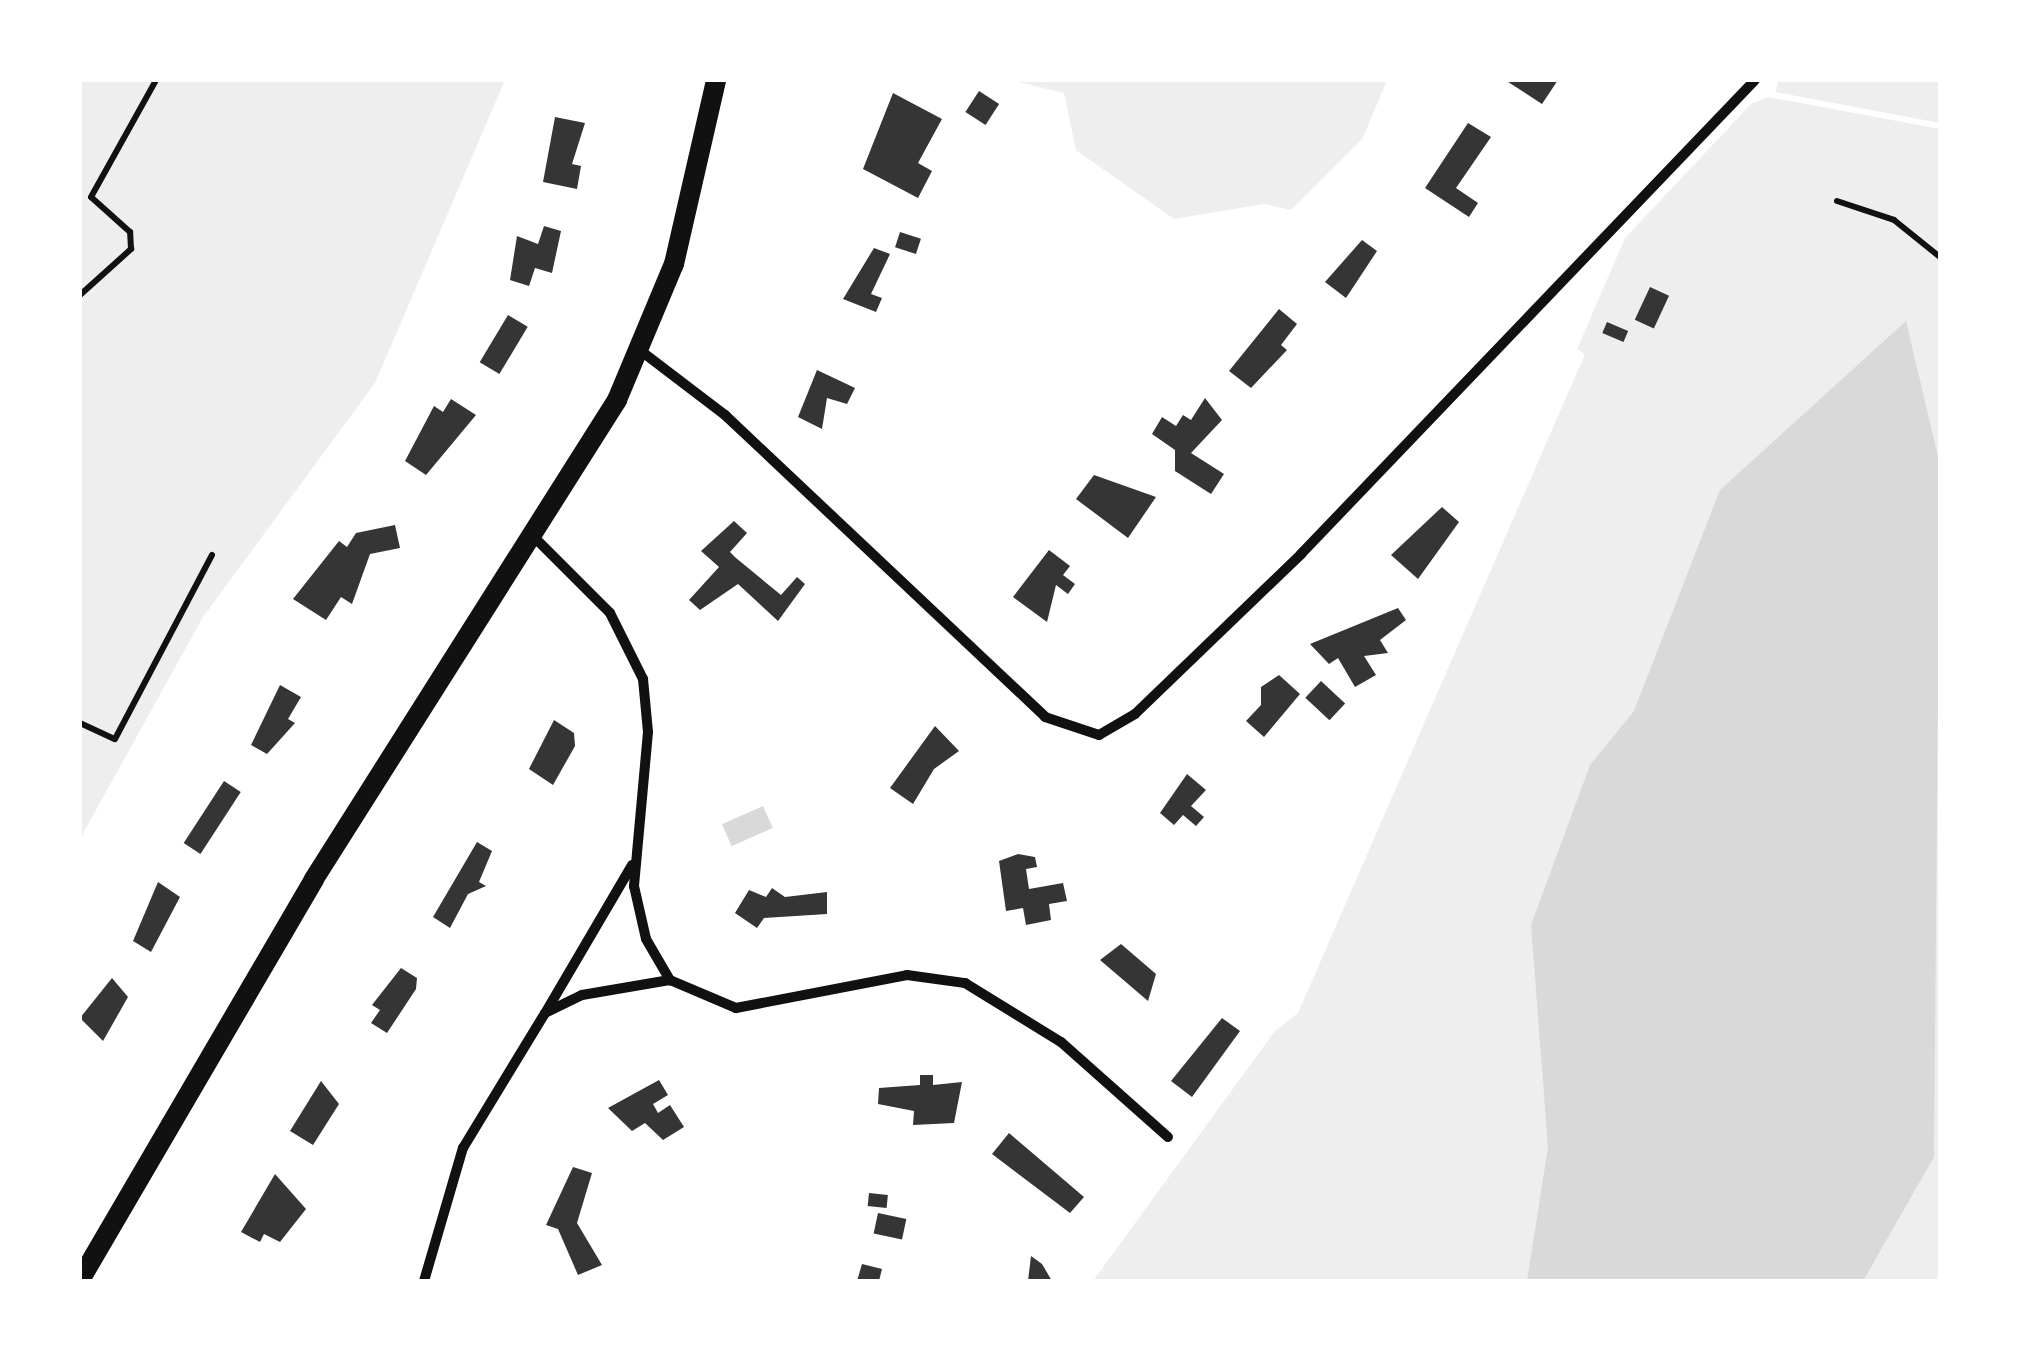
<!DOCTYPE html>
<style>
body{margin:0}
#map{position:relative;width:2020px;height:1361px;overflow:hidden;background:#fff;font-family:Barlow,sans-serif}
div>[style]{position:absolute}
.green>*{inset:0;background:#eee}
.water>*{inset:0;background:#d9d9d9;transform-origin:0 0}
.building>*{inset:0;background:#353535;transform-origin:0 0}
.service>*{height:6px;margin:-3px;padding:0 3px;transform-origin:3px;border-radius:3px;background:#111}
.minor>*{height:10px;margin:-5px;padding:0 5px;transform-origin:5px;border-radius:5px;background:#111}
.primary>*{height:20px;margin:-10px;padding:0 10px;transform-origin:10px;border-radius:10px;background:#111}
span{translate:-50% -50%;white-space:nowrap;text-align:center;line-height:1.15;-webkit-text-stroke:10px #fff;paint-order:stroke}
.frame{position:absolute;inset:0;border:82px solid #fff;pointer-events:none}
</style>
<div id="map">
<div class="green">
<div style="clip-path:polygon(80px 80px,505px 80px,375px 383px,203px 617px,80px 839px)"></div>
<div style="clip-path:polygon(1010px 80px,1387px 80px,1363px 138px,1291px 210px,1264px 204px,1174px 219px,1076px 150px,1064px 93px)"></div>
<div style="clip-path:polygon(1778px 80px,1940px 80px,1940px 123px,1776px 92px)"></div>
<div style="clip-path:polygon(1768px 97px,1940px 129px,1940px 1281px,1093px 1281px,1275px 1031px,1298px 1013px,1585px 354px,1577px 349px,1625px 238px,1751px 104px)"></div>
</div>
<div class="water">
<div style="clip-path:polygon(1906px 321px,1940px 465px,1934px 1157px,1863px 1281px,1527px 1281px,1548px 1147px,1531px 925px,1590px 765px,1634px 711px,1720px 490px)"></div>
<div style="left:763px;top:806px;width:24px;height:45px;rotate:66deg"></div>
</div>
<div class="building">
<div style="clip-path:polygon(1505px 80px,1558px 80px,1542px 104px)"></div>
<div style="left:979px;top:91px;width:24px;height:25px;rotate:33deg"></div>
<div style="clip-path:polygon(893px 93px,942px 119px,918px 163px,932px 171px,918px 198px,863px 169px)"></div>
<div style="clip-path:polygon(555px 117px,585px 123px,572px 164px,581px 166px,577px 189px,543px 182px)"></div>
<div style="clip-path:polygon(1468px 123px,1491px 137px,1456px 188px,1478px 203px,1469px 217px,1425px 188px)"></div>
<div style="clip-path:polygon(544px 226px,561px 231px,552px 273px,535px 268px,529px 286px,510px 280px,517px 236px,538px 244px)"></div>
<div style="left:900px;top:232px;width:22px;height:16px;rotate:18deg"></div>
<div style="clip-path:polygon(1362px 240px,1377px 251px,1346px 298px,1325px 282px)"></div>
<div style="clip-path:polygon(874px 248px,890px 254px,871px 294px,882px 298px,876px 312px,843px 299px)"></div>
<div style="left:1650px;top:287px;width:21px;height:36px;rotate:25deg"></div>
<div style="clip-path:polygon(1279px 309px,1297px 324px,1281px 345px,1287px 350px,1251px 388px,1229px 371px)"></div>
<div style="left:508px;top:315px;width:23px;height:55px;rotate:31deg"></div>
<div style="left:1607px;top:322px;width:23px;height:12px;rotate:23deg"></div>
<div style="clip-path:polygon(817px 370px,855px 388px,847px 404px,827px 398px,822px 429px,798px 417px)"></div>
<div style="clip-path:polygon(1205px 398px,1222px 420px,1191px 453px,1224px 474px,1211px 494px,1175px 471px,1175px 450px,1152px 434px,1162px 417px,1176px 426px,1183px 415px,1191px 420px)"></div>
<div style="clip-path:polygon(451px 399px,476px 415px,426px 475px,405px 461px,434px 406px,443px 412px)"></div>
<div style="clip-path:polygon(1094px 475px,1156px 497px,1128px 538px,1076px 499px)"></div>
<div style="clip-path:polygon(1442px 507px,1459px 522px,1418px 579px,1391px 555px)"></div>
<div style="clip-path:polygon(734px 521px,747px 533px,730px 552px,736px 558px,781px 595px,797px 577px,805px 584px,778px 621px,738px 584px,700px 610px,689px 600px,719px 567px,701px 551px)"></div>
<div style="clip-path:polygon(395px 525px,400px 548px,370px 554px,352px 604px,341px 597px,326px 620px,293px 599px,339px 541px,347px 547px,356px 533px)"></div>
<div style="clip-path:polygon(1049px 550px,1070px 566px,1063px 575px,1075px 584px,1068px 594px,1056px 585px,1047px 622px,1013px 597px)"></div>
<div style="clip-path:polygon(1398px 608px,1406px 620px,1380px 640px,1388px 653px,1364px 656px,1376px 675px,1355px 687px,1338px 658px,1329px 664px,1310px 644px)"></div>
<div style="clip-path:polygon(1279px 675px,1300px 694px,1264px 737px,1246px 721px,1261px 705px,1261px 687px)"></div>
<div style="left:1321px;top:681px;width:33px;height:23px;rotate:43deg"></div>
<div style="clip-path:polygon(280px 685px,301px 697px,288px 719px,295px 723px,267px 754px,251px 745px)"></div>
<div style="clip-path:polygon(554px 720px,574px 733px,575px 746px,553px 785px,529px 769px)"></div>
<div style="clip-path:polygon(935px 726px,959px 751px,934px 769px,913px 804px,890px 788px)"></div>
<div style="clip-path:polygon(1187px 774px,1206px 790px,1191px 806px,1204px 817px,1196px 826px,1183px 815px,1174px 825px,1160px 813px)"></div>
<div style="left:224px;top:781px;width:20px;height:74px;rotate:33deg"></div>
<div style="clip-path:polygon(477px 842px,492px 851px,479px 882px,486px 886px,468px 894px,450px 928px,433px 917px)"></div>
<div style="clip-path:polygon(1018px 854px,1035px 857px,1037px 867px,1026px 869px,1029px 889px,1063px 883px,1067px 901px,1049px 904px,1051px 920px,1026px 925px,1023px 908px,1006px 911px,999px 861px)"></div>
<div style="clip-path:polygon(158px 882px,180px 897px,151px 952px,133px 941px)"></div>
<div style="clip-path:polygon(772px 888px,785px 897px,827px 892px,827px 914px,764px 918px,757px 928px,735px 913px,749px 890px,766px 897px)"></div>
<div style="clip-path:polygon(1121px 944px,1156px 974px,1148px 1001px,1100px 960px)"></div>
<div style="clip-path:polygon(401px 968px,417px 978px,416px 989px,387px 1033px,371px 1023px,380px 1010px,372px 1005px)"></div>
<div style="clip-path:polygon(112px 978px,128px 997px,103px 1041px,80px 1018px)"></div>
<div style="clip-path:polygon(1222px 1018px,1240px 1031px,1192px 1097px,1171px 1081px)"></div>
<div style="clip-path:polygon(920px 1075px,933px 1075px,933px 1085px,962px 1082px,954px 1123px,913px 1125px,914px 1111px,878px 1104px,879px 1088px,920px 1085px)"></div>
<div style="clip-path:polygon(659px 1080px,668px 1095px,653px 1104px,658px 1113px,670px 1105px,684px 1127px,663px 1140px,645px 1123px,632px 1131px,608px 1108px)"></div>
<div style="clip-path:polygon(321px 1081px,339px 1104px,313px 1145px,290px 1131px)"></div>
<div style="clip-path:polygon(1009px 1133px,1084px 1197px,1070px 1213px,992px 1154px)"></div>
<div style="clip-path:polygon(573px 1167px,592px 1173px,577px 1223px,602px 1265px,578px 1275px,558px 1229px,546px 1225px)"></div>
<div style="clip-path:polygon(275px 1174px,306px 1209px,280px 1242px,264px 1234px,260px 1242px,241px 1232px)"></div>
<div style="left:869px;top:1193px;width:19px;height:13px;rotate:6deg"></div>
<div style="left:878px;top:1213px;width:29px;height:21px;rotate:12deg"></div>
<div style="clip-path:polygon(1031px 1256px,1042px 1264px,1052px 1281px,1028px 1281px)"></div>
<div style="clip-path:polygon(862px 1264px,882px 1269px,879px 1281px,857px 1281px)"></div>
</div>
<div class="service">
<div style="left:1837px;top:201px;width:60px;rotate:18.4deg"></div>
<div style="left:1894px;top:220px;width:59px;rotate:38.8deg"></div>
<div style="left:80px;top:295px;width:69px;rotate:-42deg"></div>
<div style="left:131px;top:249px;width:17px;rotate:-93deg"></div>
<div style="left:130px;top:232px;width:52px;rotate:-138.1deg"></div>
<div style="left:91px;top:197px;width:134px;rotate:-60.9deg"></div>
<div style="left:80px;top:723px;width:38px;rotate:25deg"></div>
<div style="left:115px;top:739px;width:208px;rotate:-62.2deg"></div>
</div>
<div class="minor">
<div style="left:641px;top:351px;width:106px;rotate:37.3deg"></div>
<div style="left:725px;top:415px;width:440px;rotate:43.3deg"></div>
<div style="left:1045px;top:717px;width:57px;rotate:18.4deg"></div>
<div style="left:1099px;top:735px;width:42px;rotate:-30.3deg"></div>
<div style="left:1135px;top:714px;width:231px;rotate:-43.9deg"></div>
<div style="left:1301px;top:554px;width:656px;rotate:-46.23deg"></div>
<div style="left:533px;top:536px;width:109px;rotate:45deg"></div>
<div style="left:610px;top:613px;width:74px;rotate:63.4deg"></div>
<div style="left:643px;top:679px;width:53px;rotate:84.6deg"></div>
<div style="left:648px;top:732px;width:155px;rotate:95.2deg"></div>
<div style="left:634px;top:886px;width:54px;rotate:77.2deg"></div>
<div style="left:646px;top:939px;width:48px;rotate:59.7deg"></div>
<div style="left:670px;top:980px;width:72px;rotate:23deg"></div>
<div style="left:736px;top:1008px;width:174px;rotate:-10.9deg"></div>
<div style="left:907px;top:975px;width:59px;rotate:7.9deg"></div>
<div style="left:965px;top:983px;width:113px;rotate:31.6deg"></div>
<div style="left:1061px;top:1042px;width:143px;rotate:41.6deg"></div>
<div style="left:547px;top:1010px;width:168px;rotate:-59.6deg"></div>
<div style="left:424px;top:1281px;width:139px;rotate:-73.7deg"></div>
<div style="left:463px;top:1148px;width:158px;rotate:-58.7deg"></div>
<div style="left:545px;top:1013px;width:41px;rotate:-25.9deg"></div>
<div style="left:582px;top:995px;width:89px;rotate:-9.7deg"></div>
</div>
<div class="primary">
<div style="left:80px;top:1280px;width:464px;rotate:-59.7deg"></div>
<div style="left:314px;top:879px;width:567px;rotate:-57.68deg"></div>
<div style="left:617px;top:400px;width:147px;rotate:-67.3deg"></div>
<div style="left:674px;top:264px;width:189px;rotate:-77.1deg"></div>
</div>
<div class="frame"></div>
</div>
